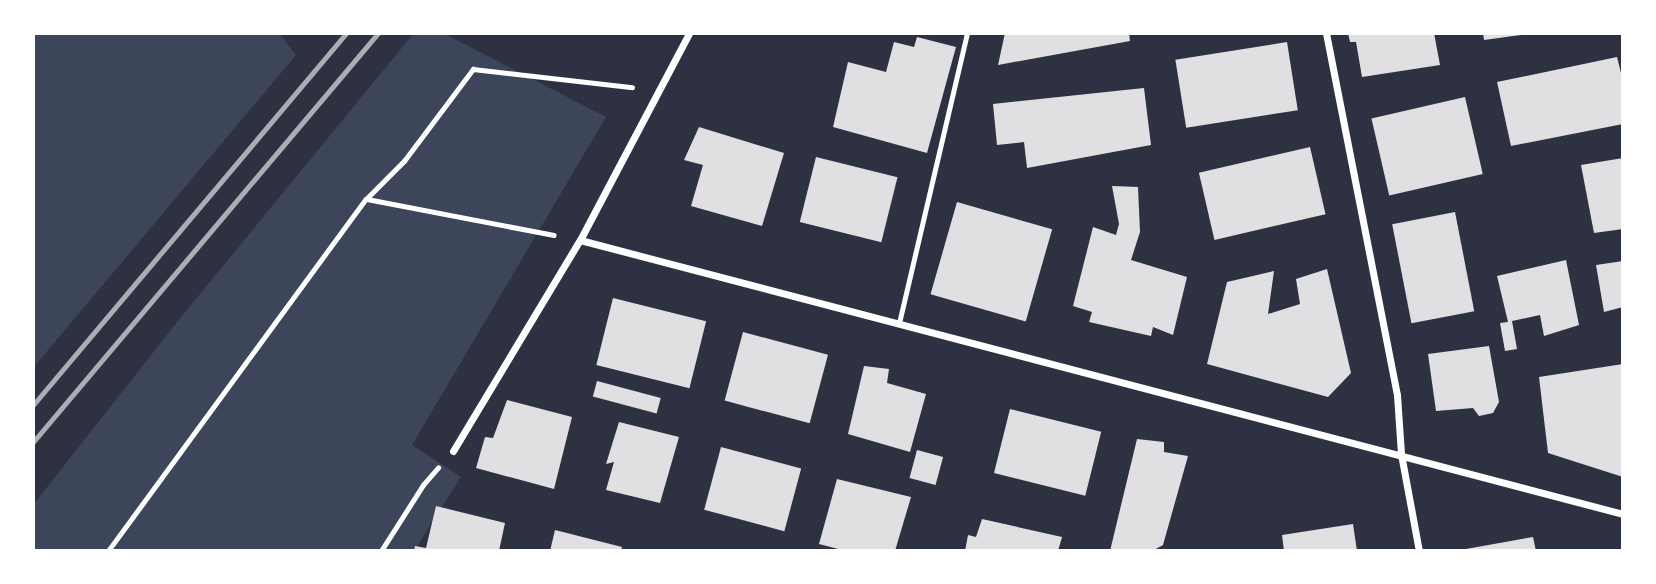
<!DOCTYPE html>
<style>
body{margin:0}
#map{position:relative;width:1656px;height:584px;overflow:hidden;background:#2d3142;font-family:Literata,serif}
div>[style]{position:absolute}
.green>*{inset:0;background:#3c4559}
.building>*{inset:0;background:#e0e0e3;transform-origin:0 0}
.path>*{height:4.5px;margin:-2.25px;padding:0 2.25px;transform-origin:2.25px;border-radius:2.25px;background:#fff}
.service>*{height:5px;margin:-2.5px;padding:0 2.5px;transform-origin:2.5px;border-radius:2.5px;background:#fff}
.minor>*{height:7px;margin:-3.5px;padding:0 3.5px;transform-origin:3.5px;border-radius:3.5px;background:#fff}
.rail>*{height:5px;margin:-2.5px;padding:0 2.5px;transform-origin:2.5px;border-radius:2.5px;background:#abadb3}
span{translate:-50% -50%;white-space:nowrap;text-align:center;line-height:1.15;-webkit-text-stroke:5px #fff;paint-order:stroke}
.frame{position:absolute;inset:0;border:35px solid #fff;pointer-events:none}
</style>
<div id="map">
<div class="green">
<div style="clip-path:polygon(33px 33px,279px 33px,296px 55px,33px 368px)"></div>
<div style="clip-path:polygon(414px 33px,443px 33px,606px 117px,412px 445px,461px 477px,414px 551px,33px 551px,33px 505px,177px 322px)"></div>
</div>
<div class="building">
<div style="clip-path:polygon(1005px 33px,1129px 33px,1130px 41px,998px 65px)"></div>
<div style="clip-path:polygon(1348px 33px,1434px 33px,1440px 65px,1362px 77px,1356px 42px,1350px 42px)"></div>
<div style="clip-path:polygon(1483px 33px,1521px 33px,1521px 35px,1484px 40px)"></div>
<div style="clip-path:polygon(917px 37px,956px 47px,927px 153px,833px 127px,848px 62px,886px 72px,894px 42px,914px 47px)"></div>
<div style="left:1287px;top:42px;width:69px;height:113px;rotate:81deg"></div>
<div style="clip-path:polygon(1617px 57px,1623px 81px,1623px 124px,1511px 146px,1497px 82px)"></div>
<div style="clip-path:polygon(1144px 88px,1151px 145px,1027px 168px,1024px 142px,997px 145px,993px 104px)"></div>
<div style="left:1465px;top:97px;width:79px;height:96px;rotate:77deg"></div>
<div style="clip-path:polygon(699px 127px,784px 153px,762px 226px,691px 206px,703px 165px,684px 160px)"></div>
<div style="left:1310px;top:147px;width:69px;height:114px;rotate:77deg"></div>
<div style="left:816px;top:157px;width:84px;height:67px;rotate:14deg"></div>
<div style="clip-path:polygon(1623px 158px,1623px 229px,1594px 233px,1581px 165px)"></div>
<div style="clip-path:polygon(1112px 186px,1138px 187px,1140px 232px,1131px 260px,1187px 277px,1173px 335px,1153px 327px,1151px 336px,1089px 322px,1092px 312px,1073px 306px,1093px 227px,1116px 235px,1119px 224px)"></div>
<div style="left:957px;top:202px;width:99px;height:96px;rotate:16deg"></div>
<div style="left:1455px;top:212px;width:101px;height:64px;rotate:79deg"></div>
<div style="clip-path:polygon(1566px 260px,1579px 325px,1544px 336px,1540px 315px,1512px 321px,1517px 349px,1505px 351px,1500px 323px,1508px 322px,1497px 276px)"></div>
<div style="clip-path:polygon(1623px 261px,1623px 307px,1604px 312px,1596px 265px)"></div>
<div style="clip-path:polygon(1327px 269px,1351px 373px,1328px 397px,1207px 364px,1227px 282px,1274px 271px,1268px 314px,1300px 304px,1296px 279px)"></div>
<div style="left:613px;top:298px;width:96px;height:69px;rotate:14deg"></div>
<div style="left:743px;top:332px;width:88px;height:71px;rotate:15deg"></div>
<div style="clip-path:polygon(1489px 346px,1499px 402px,1493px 413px,1479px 416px,1473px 408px,1436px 411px,1428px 354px)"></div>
<div style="clip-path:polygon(1623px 364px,1623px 477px,1548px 453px,1539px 377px)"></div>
<div style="clip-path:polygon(864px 366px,889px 369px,887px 383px,926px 394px,910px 452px,848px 434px)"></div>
<div style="left:597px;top:381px;width:66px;height:16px;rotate:15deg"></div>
<div style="clip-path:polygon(507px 400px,572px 417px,554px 489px,476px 468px,485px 437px,493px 438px)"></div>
<div style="left:1010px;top:409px;width:94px;height:66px;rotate:14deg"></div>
<div style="clip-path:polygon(619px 422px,679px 437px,660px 503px,606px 490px,614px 462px,606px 464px)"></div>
<div style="clip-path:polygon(1137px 439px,1164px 442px,1164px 452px,1188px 456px,1163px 545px,1152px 551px,1110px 551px)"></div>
<div style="left:721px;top:447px;width:83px;height:65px;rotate:15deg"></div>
<div style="left:917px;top:450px;width:27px;height:29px;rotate:15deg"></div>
<div style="clip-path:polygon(837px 479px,911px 497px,895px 551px,846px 551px,819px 544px)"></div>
<div style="clip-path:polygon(436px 506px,505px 523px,499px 551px,414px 551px,415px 546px,426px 548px)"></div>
<div style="clip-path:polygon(982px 519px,1062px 537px,1058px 551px,965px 551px,968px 535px,976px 537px)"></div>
<div style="clip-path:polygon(1353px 524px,1357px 551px,1284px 551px,1282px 535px)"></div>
<div style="clip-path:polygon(555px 530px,622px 547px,621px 551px,550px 551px)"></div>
<div style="clip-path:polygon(1533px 537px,1536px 551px,1466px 551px,1466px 549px)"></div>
</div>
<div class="path">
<div style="left:367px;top:199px;width:190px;rotate:10.9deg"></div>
<div style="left:108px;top:551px;width:436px;rotate:-53.8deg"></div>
<div style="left:366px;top:199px;width:54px;rotate:-45deg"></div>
<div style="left:404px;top:161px;width:115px;rotate:-53.1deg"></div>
<div style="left:473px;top:69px;width:160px;rotate:6.5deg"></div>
<div style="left:381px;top:551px;width:78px;rotate:-57.5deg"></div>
<div style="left:423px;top:485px;width:23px;rotate:-49deg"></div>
</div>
<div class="service">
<div style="left:899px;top:323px;width:298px;rotate:-76.8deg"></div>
</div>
<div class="minor">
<div style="left:1326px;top:33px;width:369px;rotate:78.9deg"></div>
<div style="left:1397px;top:395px;width:59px;rotate:86.1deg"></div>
<div style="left:1401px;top:454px;width:99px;rotate:79.5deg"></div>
<div style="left:580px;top:240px;width:1078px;rotate:14.72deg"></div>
<div style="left:453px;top:451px;width:246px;rotate:-59deg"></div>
<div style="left:580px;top:240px;width:234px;rotate:-62.2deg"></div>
</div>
<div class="rail">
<div style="left:33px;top:405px;width:486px;rotate:-49.9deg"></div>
<div style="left:33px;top:442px;width:535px;rotate:-49.85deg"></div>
</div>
<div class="frame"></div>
</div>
